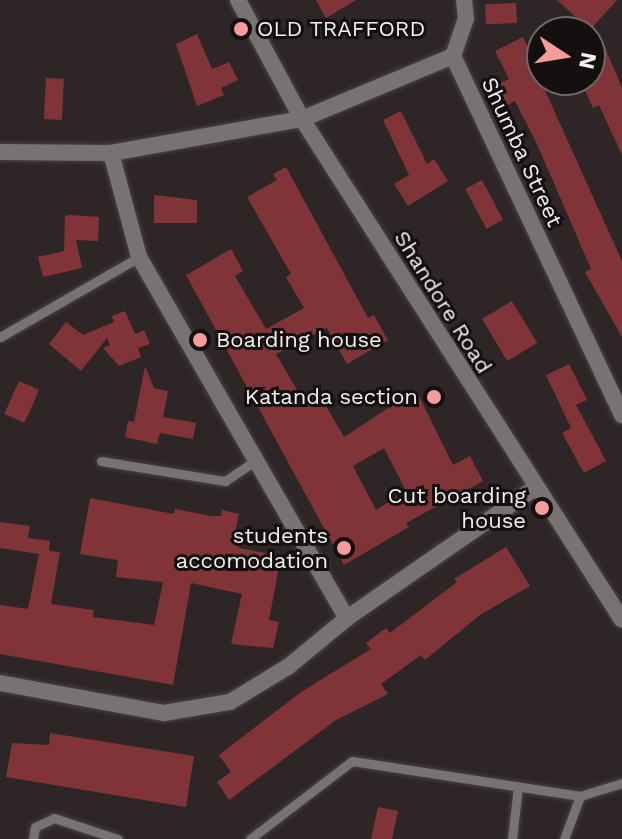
<!DOCTYPE html>
<style>
body{margin:0}
#map{position:relative;width:622px;height:839px;overflow:hidden;background:#2e2626;font-family:"Work Sans",sans-serif}
div>[style]{position:absolute}
.building>*{inset:0;background:#813437;transform-origin:0 0}
.roads{filter:drop-shadow(0 0 2px #4a4242) drop-shadow(0 0 2px #4a4242)}
.service>*{height:9px;margin:-4.5px;padding:0 4.5px;transform-origin:4.5px;border-radius:4.5px;background:#787373}
.minor>*{height:16px;margin:-8px;padding:0 8px;transform-origin:8px;border-radius:8px;background:#787373}
.tertiary>*{height:16px;margin:-8px;padding:0 8px;transform-origin:8px;border-radius:8px;background:#787373}
.dots>*{width:22px;height:22px;translate:-50% -50%;box-sizing:border-box;border:4px solid #141010;border-radius:50%}
span{translate:-50% -50%;white-space:nowrap;text-align:center;line-height:1.15;-webkit-text-stroke:6px #141010;paint-order:stroke}
.poi-label{font-size:22px;color:#f3eeee}
.left{translate:0 -50%;text-align:left}
.right{translate:-100% -50%;text-align:right}
.street-label{font-size:22px;color:#f3eeee}
.north{position:absolute;left:526px;top:16px;width:80px;height:80px;box-sizing:border-box;background:#141010;border:2px solid #6d6969;border-radius:50%;rotate:102deg;font-size:22px;font-weight:700;line-height:32px;text-align:center;color:#f3eeee}
.north::after{content:'';display:block;margin:auto;width:28px;height:36px;background:#f59b9a;clip-path:polygon(50% 0,100% 100%,50% 72%,0 100%)}
</style>
<div id="map">
<div class="building">
<div style="clip-path:polygon(316px 0,356px 0,326px 18px)"></div>
<div style="clip-path:polygon(557px 0,617px 0,590px 30px)"></div>
<div style="left:516px;top:3px;width:20px;height:31px;rotate:87deg"></div>
<div style="clip-path:polygon(197px 34px,212px 69px,229px 62px,238px 80px,221px 88px,224px 95px,197px 106px,176px 44px)"></div>
<div style="clip-path:polygon(523px 37px,537px 66px,542px 64px,542px 84px,622px 261px,622px 337px,585px 272px,591px 269px,537px 144px,515px 101px,507px 105px,498px 84px,509px 79px,495px 51px)"></div>
<div style="clip-path:polygon(604px 45px,622px 88px,622px 155px,599px 105px,593px 108px,582px 84px,590px 81px,590px 51px)"></div>
<div style="left:46px;top:78px;width:18px;height:41px;rotate:3deg"></div>
<div style="clip-path:polygon(401px 111px,427px 164px,434px 159px,448px 181px,408px 206px,394px 184px,409px 175px,383px 120px)"></div>
<div style="clip-path:polygon(evenodd,286px 167px,368px 318px,374px 315px,388px 340px,347px 364px,327px 328px,276px 354px,303px 400px,318px 392px,344px 437px,416px 390px,453px 465px,470px 456px,483px 481px,406px 523px,409px 527px,344px 565px,186px 275px,231px 249px,243px 271px,235px 276px,266px 329px,304px 308px,286px 277px,291px 274px,247px 197px,277px 180px,273px 174px,286px 167px,384px 448px,406px 491px,376px 510px,353px 466px,384px 448px)"></div>
<div style="left:482px;top:180px;width:45px;height:19px;rotate:62deg"></div>
<div style="clip-path:polygon(154px 195px,197px 200px,197px 223px,154px 223px)"></div>
<div style="clip-path:polygon(70px 215px,99px 217px,98px 241px,76px 240px,82px 268px,43px 277px,38px 257px,64px 251px,65px 216px)"></div>
<div style="left:512px;top:301px;width:49px;height:35px;rotate:59deg"></div>
<div style="clip-path:polygon(125px 311px,135px 334px,144px 330px,150px 344px,138px 348px,141px 357px,119px 366px,103px 348px,110px 345px,107px 338px,81px 371px,49px 344px,66px 322px,83px 335px,114px 322px,112px 316px)"></div>
<div style="clip-path:polygon(569px 364px,587px 400px,576px 405px,606px 461px,584px 473px,562px 433px,571px 428px,546px 375px)"></div>
<div style="clip-path:polygon(145px 366px,154px 388px,168px 391px,163px 417px,196px 423px,193px 439px,160px 433px,157px 444px,125px 437px,128px 421px,134px 422px)"></div>
<div style="left:19px;top:381px;width:22px;height:36px;rotate:24deg"></div>
<div style="clip-path:polygon(90px 498px,174px 514px,175px 509px,211px 516px,221px 516px,222px 510px,239px 514px,234px 539px,241px 540px,239px 548px,281px 556px,269px 620px,279px 622px,273px 648px,231px 644px,242px 594px,191px 583px,173px 685px,0 654px,0 605px,28px 609px,39px 554px,0 548px,0 522px,30px 526px,28px 538px,50px 541px,49px 551px,60px 552px,51px 604px,94px 610px,93px 617px,154px 625px,163px 582px,116px 577px,118px 560px,80px 554px)"></div>
<div style="clip-path:polygon(506px 547px,530px 586px,480px 615px,425px 660px,421px 655px,381px 684px,388px 694px,336px 720px,229px 800px,217px 782px,231px 772px,219px 755px,301px 692px,371px 649px,366px 643px,386px 628px,390px 633px,457px 582px,454px 579px)"></div>
<div style="clip-path:polygon(50px 733px,194px 756px,186px 807px,6px 777px,12px 743px,49px 745px)"></div>
<div style="clip-path:polygon(378px 807px,398px 811px,392px 839px,371px 839px)"></div>
</div>
<div class="roads">
<div class="service">
<div style="left:0;top:337px;width:160px;rotate:-29.9deg"></div>
<div style="left:101px;top:461px;width:126px;rotate:9.2deg"></div>
<div style="left:225px;top:481px;width:34px;rotate:-34deg"></div>
<div style="left:33px;top:839px;width:12px;rotate:-81deg"></div>
<div style="left:35px;top:827px;width:21px;rotate:-25deg"></div>
<div style="left:54px;top:818px;width:67px;rotate:18.2deg"></div>
<div style="left:250px;top:839px;width:128px;rotate:-37.4deg"></div>
<div style="left:352px;top:761px;width:231px;rotate:8.7deg"></div>
<div style="left:580px;top:796px;width:44px;rotate:-17.2deg"></div>
<div style="left:512px;top:839px;width:53px;rotate:-83.5deg"></div>
<div style="left:564px;top:839px;width:46px;rotate:-69.6deg"></div>
</div>
<div class="minor">
<div style="left:453px;top:56px;width:39px;rotate:-71deg"></div>
<div style="left:466px;top:19px;width:19px;rotate:-96deg"></div>
<div style="left:0;top:152px;width:111px;rotate:0.5deg"></div>
<div style="left:111px;top:153px;width:194px;rotate:-10.1deg"></div>
<div style="left:302px;top:119px;width:164px;rotate:-22.6deg"></div>
<div style="left:453px;top:56px;width:397px;rotate:64.8deg"></div>
<div style="left:111px;top:153px;width:108px;rotate:74.9deg"></div>
<div style="left:139px;top:257px;width:417px;rotate:60.1deg"></div>
<div style="left:0;top:683px;width:167px;rotate:10.4deg"></div>
<div style="left:164px;top:713px;width:67px;rotate:-9.5deg"></div>
<div style="left:230px;top:702px;width:69px;rotate:-31.4deg"></div>
<div style="left:289px;top:666px;width:75px;rotate:-39.6deg"></div>
<div style="left:347px;top:618px;width:229px;rotate:-34.7deg"></div>
</div>
<div class="tertiary">
<div style="left:238px;top:0;width:135px;rotate:61.7deg"></div>
<div style="left:302px;top:119px;width:594px;rotate:57.43deg"></div>
</div>
</div>
<div class="dots">
<div style="left:241px;top:29px;background:#f59b9a"></div>
<div style="left:200px;top:340px;background:#f59b9a"></div>
<div style="left:434px;top:397px;background:#f59b9a"></div>
<div style="left:542px;top:508px;background:#f59b9a"></div>
<div style="left:344px;top:548px;background:#f59b9a"></div>
</div>
<div class="poi-label">
<span class="left" style="left:257px;top:29px">OLD TRAFFORD</span>
<span class="left" style="left:216px;top:340px">Boarding house</span>
<span class="right" style="left:418px;top:397px">Katanda section</span>
<span class="right" style="left:526px;top:508px">Cut boarding<br>house</span>
<span class="right" style="left:328px;top:548px">students<br>accomodation</span>
</div>
<div class="street-label">
<span style="left:522px;top:152px;rotate:65deg">Shumba Street</span>
<span style="left:443px;top:302px;rotate:58deg">Shandore Road</span>
</div>
<div class="north">N</div>
</div>
